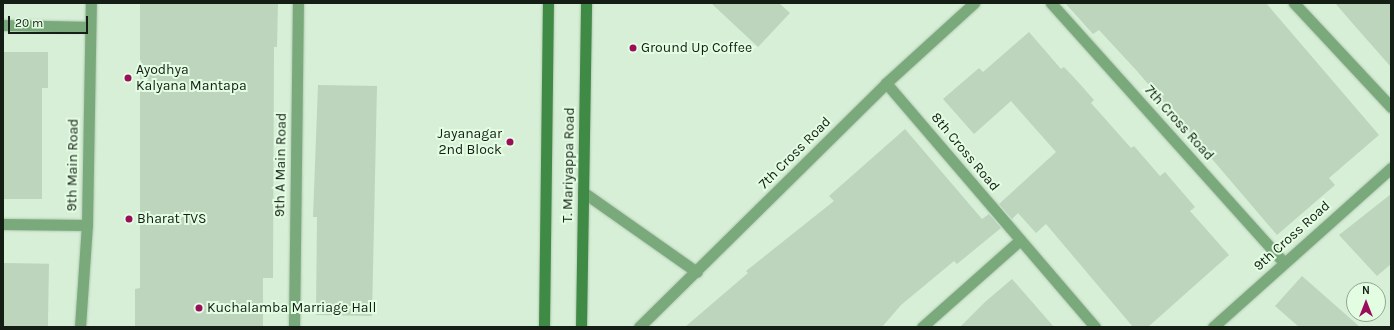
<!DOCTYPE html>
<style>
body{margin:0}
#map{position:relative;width:1394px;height:330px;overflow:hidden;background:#d6efd6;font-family:Karla,sans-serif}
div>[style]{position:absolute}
.building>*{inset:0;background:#bcd5bc;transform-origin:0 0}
.roads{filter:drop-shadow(0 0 1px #b3c9b3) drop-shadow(0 0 1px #b3c9b3)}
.minor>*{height:11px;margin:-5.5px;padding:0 5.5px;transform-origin:5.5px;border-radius:5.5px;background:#7aaa7c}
.secondary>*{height:11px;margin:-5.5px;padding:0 5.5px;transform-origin:5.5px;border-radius:5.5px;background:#3f8a45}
.dots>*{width:11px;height:11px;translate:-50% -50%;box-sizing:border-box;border:2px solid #e3fde3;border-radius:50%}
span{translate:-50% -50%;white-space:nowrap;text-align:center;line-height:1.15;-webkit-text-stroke:4px #e3fde3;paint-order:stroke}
.poi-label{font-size:14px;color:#151e15}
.left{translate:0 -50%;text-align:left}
.right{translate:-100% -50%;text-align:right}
.street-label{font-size:14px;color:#151e15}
.frame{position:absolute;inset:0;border:4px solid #151e15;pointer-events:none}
.north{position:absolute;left:1346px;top:282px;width:40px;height:40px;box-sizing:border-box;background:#e3fde3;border:1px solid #91a491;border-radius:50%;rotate:0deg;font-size:11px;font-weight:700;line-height:16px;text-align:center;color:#151e15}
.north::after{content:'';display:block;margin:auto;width:14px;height:18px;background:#9b0c5b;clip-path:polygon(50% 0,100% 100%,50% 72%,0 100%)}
.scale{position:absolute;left:8px;top:16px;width:80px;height:18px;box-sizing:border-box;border:2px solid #151e15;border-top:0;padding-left:5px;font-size:12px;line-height:14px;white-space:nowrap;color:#151e15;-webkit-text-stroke:3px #e3fde3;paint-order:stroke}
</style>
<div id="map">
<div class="building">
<div style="clip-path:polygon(140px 3px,278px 3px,277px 47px,274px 47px,273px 278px,263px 278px,263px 327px,135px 327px,135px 289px,140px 288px)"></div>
<div style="clip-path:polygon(711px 3px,779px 3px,790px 13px,758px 47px)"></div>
<div style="clip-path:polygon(1065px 3px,1266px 3px,1379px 135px,1329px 178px,1335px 185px,1277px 235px,1137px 71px,1099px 30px,1093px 34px)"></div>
<div style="clip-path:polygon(1335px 3px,1391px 3px,1391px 67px,1354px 25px)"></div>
<div style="clip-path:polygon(1029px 32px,1061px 69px,1064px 67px,1079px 83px,1094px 100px,1091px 103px,1131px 148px,1134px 146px,1160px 176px,1165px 172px,1195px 207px,1190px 211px,1229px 255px,1148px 327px,1133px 327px,1046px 224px,1036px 233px,1018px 213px,1012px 219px,999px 204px,1056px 152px,1011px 101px,974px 134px,943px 99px,979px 68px,983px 72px)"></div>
<div style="clip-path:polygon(3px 52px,48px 52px,48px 88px,42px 88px,42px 199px,3px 199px)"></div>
<div style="clip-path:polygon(318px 85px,377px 86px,372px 316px,316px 315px,317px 217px,313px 217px)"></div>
<div style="clip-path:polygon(905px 129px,982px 219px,989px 214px,1001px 228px,957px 264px,954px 261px,901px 305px,882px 327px,685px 327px,748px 273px,746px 271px,834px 201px,829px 196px)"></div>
<div style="clip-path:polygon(1391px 194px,1391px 264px,1377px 276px,1339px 235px)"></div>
<div style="left:3px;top:263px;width:46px;height:64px;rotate:1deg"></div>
<div style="clip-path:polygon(1302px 276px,1360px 327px,1299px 327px,1275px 306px)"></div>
<div style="clip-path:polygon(1012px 279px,1054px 327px,960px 327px,985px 302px)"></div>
</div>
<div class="roads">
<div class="minor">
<div style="left:1051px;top:3px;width:349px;rotate:48.1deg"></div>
<div style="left:1294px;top:3px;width:142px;rotate:47deg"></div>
<div style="left:3px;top:25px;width:87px;rotate:1.3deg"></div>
<div style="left:886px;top:83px;width:321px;rotate:49.4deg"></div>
<div style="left:583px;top:192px;width:139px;rotate:35.1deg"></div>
<div style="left:3px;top:224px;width:84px;rotate:0.7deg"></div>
<div style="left:80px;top:327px;width:102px;rotate:-86.1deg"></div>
<div style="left:87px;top:225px;width:222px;rotate:-89deg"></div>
<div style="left:294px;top:327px;width:324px;rotate:-89.3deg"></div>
<div style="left:639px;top:327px;width:347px;rotate:-44.6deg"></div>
<div style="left:886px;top:83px;width:119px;rotate:-42.3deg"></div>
<div style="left:922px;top:327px;width:131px;rotate:-41.6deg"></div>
<div style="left:1213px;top:327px;width:239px;rotate:-41.8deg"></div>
</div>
<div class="secondary">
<div style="left:544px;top:327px;width:324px;rotate:-89.3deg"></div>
<div style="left:581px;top:327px;width:324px;rotate:-89.1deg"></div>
</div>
</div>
<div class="dots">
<div style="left:633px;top:48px;background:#9b0c5b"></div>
<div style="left:128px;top:78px;background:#9b0c5b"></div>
<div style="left:510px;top:142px;background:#9b0c5b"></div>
<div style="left:129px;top:219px;background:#9b0c5b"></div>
<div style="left:199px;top:308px;background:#9b0c5b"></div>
</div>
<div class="poi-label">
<span class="left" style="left:641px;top:48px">Ground Up Coffee</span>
<span class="left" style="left:136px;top:78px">Ayodhya<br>Kalyana Mantapa</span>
<span class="right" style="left:502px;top:142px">Jayanagar<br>2nd Block</span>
<span class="left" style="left:137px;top:219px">Bharat TVS</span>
<span class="left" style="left:207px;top:308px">Kuchalamba Marriage Hall</span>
</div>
<div class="street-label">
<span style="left:1179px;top:123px;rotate:48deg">7th Cross Road</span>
<span style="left:965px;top:152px;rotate:50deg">8th Cross Road</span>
<span style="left:795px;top:153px;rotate:-45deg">7th Cross Road</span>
<span style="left:73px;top:165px;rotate:-89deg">9th Main Road</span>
<span style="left:281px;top:165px;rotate:-89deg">9th A Main Road</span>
<span style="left:569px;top:165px;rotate:-89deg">T. Mariyappa Road</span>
<span style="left:1292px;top:236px;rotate:-42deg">9th Cross Road</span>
</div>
<div class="frame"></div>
<div class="north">N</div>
<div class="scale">20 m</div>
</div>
